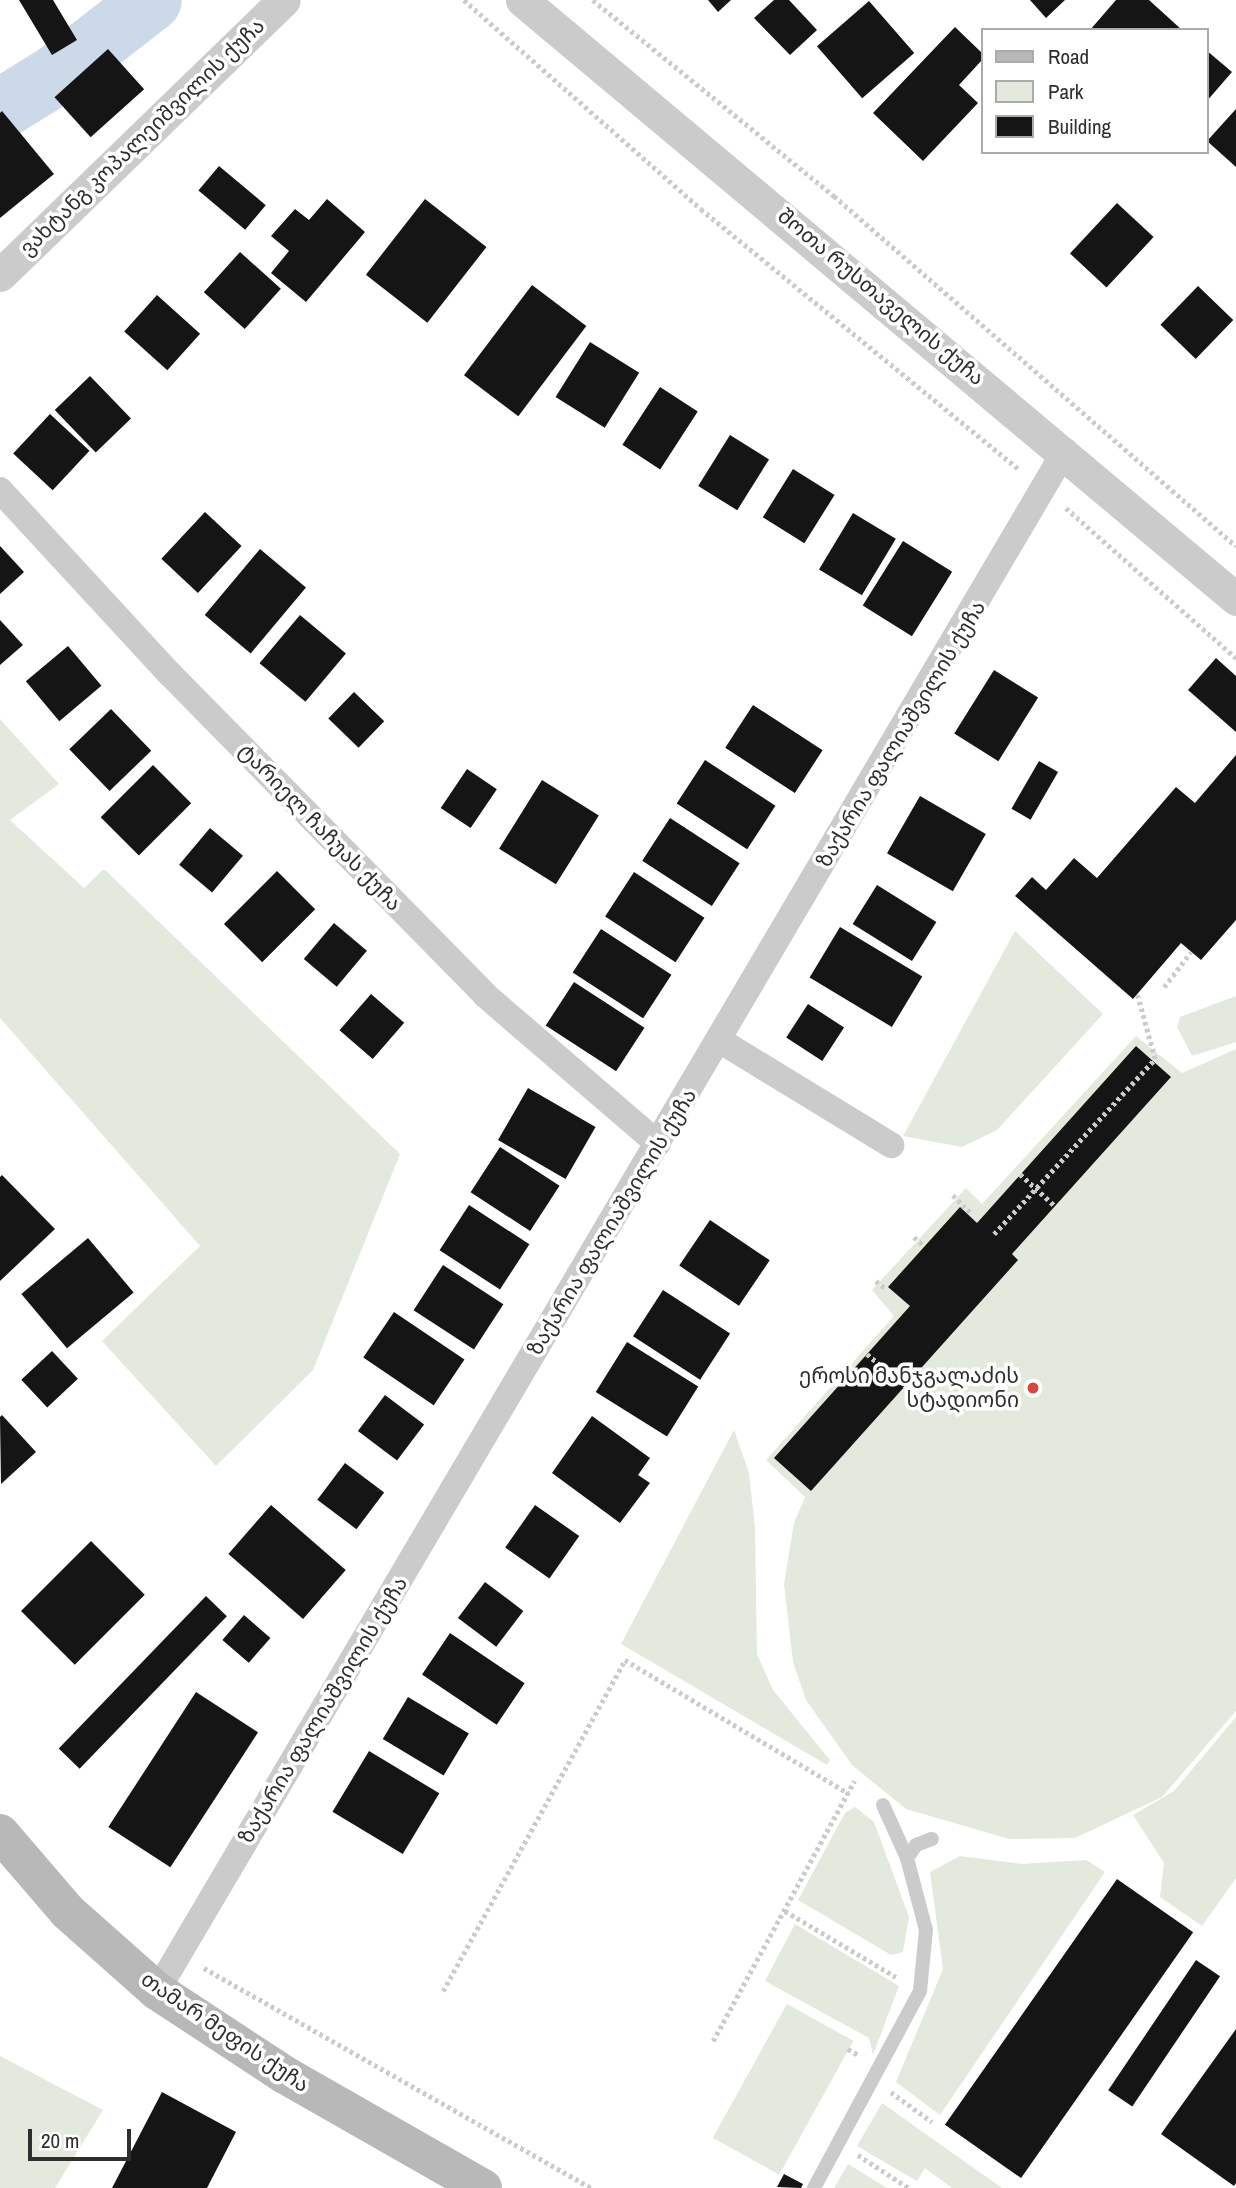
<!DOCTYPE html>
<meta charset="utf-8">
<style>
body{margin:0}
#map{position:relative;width:1236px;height:2188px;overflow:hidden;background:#fff;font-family:"Archivo Narrow","Noto Sans Georgian",sans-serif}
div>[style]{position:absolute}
.green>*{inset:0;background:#e3eadd;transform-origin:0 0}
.river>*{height:61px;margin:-30.5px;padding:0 30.5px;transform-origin:30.5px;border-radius:30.5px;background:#cbd9e9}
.building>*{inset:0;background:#151515;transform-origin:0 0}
.path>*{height:4.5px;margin-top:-2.25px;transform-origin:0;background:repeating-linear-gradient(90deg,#cbcbcb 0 3.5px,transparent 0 7px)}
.service>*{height:14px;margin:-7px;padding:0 7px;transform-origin:7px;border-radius:7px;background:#cbcbcb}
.minor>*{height:26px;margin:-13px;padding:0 13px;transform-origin:13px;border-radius:13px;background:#cbcbcb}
.tertiary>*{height:33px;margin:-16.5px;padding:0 16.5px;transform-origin:16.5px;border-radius:16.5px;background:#cbcbcb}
.secondary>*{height:38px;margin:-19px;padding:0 19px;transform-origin:19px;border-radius:19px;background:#b8b8b8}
.dots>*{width:19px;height:19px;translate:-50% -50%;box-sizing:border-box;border:4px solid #fff;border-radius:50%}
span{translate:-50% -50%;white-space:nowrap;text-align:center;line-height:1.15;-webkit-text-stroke:7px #fff;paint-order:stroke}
.street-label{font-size:21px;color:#2e2e2e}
.poi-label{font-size:21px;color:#2e2e2e}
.right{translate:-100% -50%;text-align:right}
.legend{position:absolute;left:981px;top:28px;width:228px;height:126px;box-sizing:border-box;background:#fff;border:2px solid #ababab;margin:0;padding:9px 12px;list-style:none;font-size:21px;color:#2e2e2e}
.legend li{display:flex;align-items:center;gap:14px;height:35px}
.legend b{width:35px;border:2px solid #ababab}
.scale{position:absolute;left:28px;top:2129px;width:103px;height:32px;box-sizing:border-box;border:4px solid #2e2e2e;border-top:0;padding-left:9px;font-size:21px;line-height:24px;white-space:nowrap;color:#2e2e2e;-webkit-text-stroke:5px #fff;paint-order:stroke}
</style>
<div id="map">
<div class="green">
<div style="clip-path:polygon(0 719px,59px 784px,10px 820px,84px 888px,104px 869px,400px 1154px,313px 1370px,216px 1466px,102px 1341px,200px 1246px,0 1018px)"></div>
<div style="clip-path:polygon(1015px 931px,1103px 1014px,997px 1130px,962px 1147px,903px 1136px)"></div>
<div style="clip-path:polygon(1236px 996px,1236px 1042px,1192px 1056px,1177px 1027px,1180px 1017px)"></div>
<div style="clip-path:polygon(1136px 1036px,1182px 1073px,1236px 1049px,1236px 1711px,1162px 1797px,1075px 1838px,1009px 1839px,906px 1809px,852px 1765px,806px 1700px,793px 1662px,784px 1584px,794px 1523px,805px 1497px,766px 1460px,894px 1316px,872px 1290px,966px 1188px,982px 1204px)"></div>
<div style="clip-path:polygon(734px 1430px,749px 1473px,755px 1528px,757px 1654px,773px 1690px,830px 1760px,827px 1765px,621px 1644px)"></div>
<div style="clip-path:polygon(1236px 1717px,1236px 1878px,1202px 1926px,1160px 1897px,1164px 1863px,1133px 1815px,1174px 1791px)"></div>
<div style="clip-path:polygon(855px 1807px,874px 1822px,909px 1917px,903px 1952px,891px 1955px,798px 1900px,845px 1813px)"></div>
<div style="clip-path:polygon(960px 1856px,1021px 1864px,1086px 1860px,1105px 1872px,940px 2115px,896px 2082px,943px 1969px,930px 1872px)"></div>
<div style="clip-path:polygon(795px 1924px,899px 1986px,873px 2055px,869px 2038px,765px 1981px)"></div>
<div style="left:787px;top:2004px;width:76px;height:153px;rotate:29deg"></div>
<div style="clip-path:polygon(0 2056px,103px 2110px,55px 2188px,0 2188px)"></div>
<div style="clip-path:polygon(882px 2103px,1002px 2188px,952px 2188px,925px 2168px,917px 2181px,857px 2146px)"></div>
<div style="clip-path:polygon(848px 2164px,887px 2188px,834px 2188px)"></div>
</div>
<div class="river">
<div style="left:0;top:109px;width:66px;rotate:-32deg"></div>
<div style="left:56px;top:74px;width:120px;rotate:-37.9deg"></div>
</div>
<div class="building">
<div style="clip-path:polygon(19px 0,53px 0,77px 40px,52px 55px)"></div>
<div style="clip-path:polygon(708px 0,731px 0,718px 12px)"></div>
<div style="clip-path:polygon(774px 0,789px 0,817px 30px,790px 55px,754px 18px)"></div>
<div style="clip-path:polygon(1030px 0,1065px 0,1046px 18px)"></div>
<div style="clip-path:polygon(1116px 0,1149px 0,1182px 30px,1090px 30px)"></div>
<div style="left:869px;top:1px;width:69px;height:69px;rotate:49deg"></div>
<div style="clip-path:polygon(955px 27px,982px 53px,982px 60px,959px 85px,978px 103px,923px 161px,873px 113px)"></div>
<div style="left:108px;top:49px;width:54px;height:72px;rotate:48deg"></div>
<div style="clip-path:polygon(1206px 50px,1232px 72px,1206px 102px)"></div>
<div style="clip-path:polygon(1236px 109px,1236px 167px,1207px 141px)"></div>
<div style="clip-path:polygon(2px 111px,54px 174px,0 218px,0 113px)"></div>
<div style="left:219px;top:166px;width:61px;height:32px;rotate:40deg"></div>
<div style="clip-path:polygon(327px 199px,365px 232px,306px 302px,271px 273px,289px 251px,271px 236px,295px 209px,309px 220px)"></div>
<div style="left:425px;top:199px;width:78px;height:96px;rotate:38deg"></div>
<div style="left:1117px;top:203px;width:50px;height:69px;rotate:43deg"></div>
<div style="left:240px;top:252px;width:55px;height:54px;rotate:42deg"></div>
<div style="left:532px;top:285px;width:68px;height:113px;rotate:37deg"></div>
<div style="left:1198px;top:286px;width:49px;height:54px;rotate:44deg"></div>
<div style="left:157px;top:295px;width:58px;height:49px;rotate:42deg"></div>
<div style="left:590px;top:342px;width:58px;height:65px;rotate:32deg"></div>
<div style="left:90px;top:376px;width:59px;height:49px;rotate:46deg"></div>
<div style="left:660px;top:387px;width:45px;height:69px;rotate:33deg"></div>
<div style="left:50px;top:414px;width:54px;height:54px;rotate:43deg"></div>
<div style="left:730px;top:435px;width:46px;height:60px;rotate:32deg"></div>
<div style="left:793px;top:469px;width:49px;height:57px;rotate:32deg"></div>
<div style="left:205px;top:512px;width:50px;height:64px;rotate:43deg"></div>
<div style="left:853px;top:513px;width:50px;height:66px;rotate:31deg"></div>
<div style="left:903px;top:541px;width:58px;height:76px;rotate:32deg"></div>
<div style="clip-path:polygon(0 546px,24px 572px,0 594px)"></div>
<div style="left:260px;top:549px;width:60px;height:86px;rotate:40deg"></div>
<div style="left:300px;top:615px;width:60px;height:63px;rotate:40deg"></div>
<div style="clip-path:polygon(0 620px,23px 645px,0 665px)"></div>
<div style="left:68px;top:646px;width:52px;height:55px;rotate:50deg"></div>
<div style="clip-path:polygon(1216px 658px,1236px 676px,1236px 732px,1188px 690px)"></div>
<div style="left:994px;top:670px;width:52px;height:75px;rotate:32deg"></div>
<div style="left:354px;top:692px;width:42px;height:37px;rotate:44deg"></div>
<div style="left:753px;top:705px;width:83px;height:51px;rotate:33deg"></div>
<div style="left:111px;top:709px;width:58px;height:58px;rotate:46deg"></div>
<div style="clip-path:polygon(1236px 755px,1236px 920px,1201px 960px,1181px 943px,1133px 999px,1015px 896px,1032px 877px,1046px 890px,1074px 858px,1097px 878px,1176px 787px,1195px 803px)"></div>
<div style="left:705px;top:760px;width:84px;height:52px;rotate:33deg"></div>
<div style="left:1039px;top:761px;width:22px;height:55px;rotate:30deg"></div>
<div style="left:153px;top:765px;width:54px;height:74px;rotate:45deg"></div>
<div style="left:467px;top:769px;width:36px;height:47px;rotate:34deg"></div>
<div style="left:542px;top:780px;width:67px;height:81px;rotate:32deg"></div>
<div style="left:920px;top:796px;width:76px;height:66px;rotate:30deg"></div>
<div style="left:670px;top:818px;width:83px;height:51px;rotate:33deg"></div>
<div style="left:210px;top:828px;width:43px;height:48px;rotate:40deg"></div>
<div style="left:277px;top:871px;width:54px;height:75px;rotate:45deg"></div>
<div style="left:634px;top:872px;width:84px;height:53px;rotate:33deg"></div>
<div style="left:877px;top:885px;width:70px;height:46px;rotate:32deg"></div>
<div style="left:334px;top:923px;width:43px;height:47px;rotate:40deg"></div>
<div style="left:840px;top:927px;width:96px;height:59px;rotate:31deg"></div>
<div style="left:601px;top:929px;width:84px;height:52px;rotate:33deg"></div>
<div style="left:574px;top:982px;width:84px;height:52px;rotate:33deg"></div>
<div style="left:371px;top:994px;width:44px;height:48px;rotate:41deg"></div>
<div style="left:808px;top:1004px;width:43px;height:40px;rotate:33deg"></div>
<div style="clip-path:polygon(1136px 1046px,1171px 1077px,1012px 1254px,1018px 1260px,811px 1491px,774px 1458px,910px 1306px,888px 1287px,960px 1207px,977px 1223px)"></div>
<div style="left:528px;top:1088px;width:78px;height:60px;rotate:30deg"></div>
<div style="left:500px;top:1147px;width:71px;height:54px;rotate:33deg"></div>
<div style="clip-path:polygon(2px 1175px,55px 1229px,0 1281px,0 1177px)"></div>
<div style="left:469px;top:1205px;width:72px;height:54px;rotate:33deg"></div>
<div style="left:710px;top:1220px;width:72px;height:55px;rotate:34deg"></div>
<div style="left:88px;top:1238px;width:71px;height:87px;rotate:50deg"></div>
<div style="left:443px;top:1265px;width:72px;height:54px;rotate:33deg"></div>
<div style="left:663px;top:1290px;width:80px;height:55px;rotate:33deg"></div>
<div style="left:394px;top:1312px;width:85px;height:55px;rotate:34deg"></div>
<div style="left:627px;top:1342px;width:84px;height:59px;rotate:32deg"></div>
<div style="left:52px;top:1351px;width:38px;height:42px;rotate:47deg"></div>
<div style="left:385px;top:1395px;width:49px;height:45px;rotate:37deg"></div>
<div style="clip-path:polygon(2px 1415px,36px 1452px,1px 1484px,0 1417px)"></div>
<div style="clip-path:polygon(592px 1416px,650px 1458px,638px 1475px,650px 1483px,620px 1523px,552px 1473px)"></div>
<div style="left:345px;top:1463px;width:49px;height:46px;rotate:37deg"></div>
<div style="left:271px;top:1505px;width:99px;height:65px;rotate:41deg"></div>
<div style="left:535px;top:1505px;width:54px;height:52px;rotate:35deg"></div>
<div style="left:91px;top:1541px;width:76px;height:99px;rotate:45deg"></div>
<div style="left:485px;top:1582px;width:48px;height:45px;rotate:37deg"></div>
<div style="left:206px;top:1596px;width:29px;height:212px;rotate:44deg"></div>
<div style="left:244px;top:1615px;width:35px;height:33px;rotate:41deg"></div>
<div style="left:450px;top:1633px;width:90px;height:50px;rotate:34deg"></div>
<div style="left:196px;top:1692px;width:74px;height:161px;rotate:33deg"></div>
<div style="left:408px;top:1697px;width:71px;height:49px;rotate:31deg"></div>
<div style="left:369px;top:1751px;width:82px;height:71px;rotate:31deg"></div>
<div style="left:1117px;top:1879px;width:93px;height:300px;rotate:35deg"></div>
<div style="left:1196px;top:1960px;width:29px;height:157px;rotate:34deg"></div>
<div style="clip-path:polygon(1236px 2029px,1236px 2183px,1234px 2186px,1161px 2134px)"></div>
<div style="clip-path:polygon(162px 2092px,236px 2132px,207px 2188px,112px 2188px)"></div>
<div style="clip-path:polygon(784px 2174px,803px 2184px,801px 2188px,777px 2187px)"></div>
</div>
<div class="path">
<div style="left:464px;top:0;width:316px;rotate:41.4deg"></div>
<div style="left:701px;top:209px;width:411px;rotate:39.3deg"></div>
<div style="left:593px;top:0;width:311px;rotate:39.1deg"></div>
<div style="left:834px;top:196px;width:533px;rotate:41.04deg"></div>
<div style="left:1066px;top:508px;width:227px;rotate:41.4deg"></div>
<div style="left:1164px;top:987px;width:44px;rotate:-52.4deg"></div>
<div style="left:1020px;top:1174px;width:47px;rotate:42.4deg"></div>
<div style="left:953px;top:1195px;width:25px;rotate:45deg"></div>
<div style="left:994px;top:1234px;width:238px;rotate:-47.4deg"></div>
<div style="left:1155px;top:1059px;width:67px;rotate:-105.5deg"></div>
<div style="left:914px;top:1237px;width:13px;rotate:42deg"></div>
<div style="left:876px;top:1281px;width:11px;rotate:38deg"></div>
<div style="left:867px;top:1354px;width:50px;rotate:40.1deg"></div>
<div style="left:785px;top:1911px;width:129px;rotate:30.7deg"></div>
<div style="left:204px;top:1968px;width:445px;rotate:29.6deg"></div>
<div style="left:443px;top:1991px;width:378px;rotate:-61.2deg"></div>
<div style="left:625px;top:1660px;width:260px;rotate:30.8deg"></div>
<div style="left:713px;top:2041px;width:296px;rotate:-61.5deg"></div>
<div style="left:848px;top:2049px;width:13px;rotate:29deg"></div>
<div style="left:891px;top:2092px;width:51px;rotate:36.2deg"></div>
<div style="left:858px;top:2155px;width:61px;rotate:32.9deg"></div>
</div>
<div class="service">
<div style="left:883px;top:1805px;width:58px;rotate:65.6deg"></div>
<div style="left:814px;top:2188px;width:224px;rotate:-61.7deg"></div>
<div style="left:920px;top:1991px;width:61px;rotate:-84.4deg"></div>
<div style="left:926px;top:1930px;width:74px;rotate:-104.8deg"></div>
<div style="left:907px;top:1858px;width:16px;rotate:-55deg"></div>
<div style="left:916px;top:1845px;width:17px;rotate:-21deg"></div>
</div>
<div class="minor">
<div style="left:0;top:490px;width:251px;rotate:47.3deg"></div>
<div style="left:170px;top:674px;width:450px;rotate:45.5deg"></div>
<div style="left:485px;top:995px;width:228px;rotate:40.7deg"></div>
<div style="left:719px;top:1040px;width:202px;rotate:31.4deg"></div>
<div style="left:157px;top:1991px;width:1788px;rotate:-59.48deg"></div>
</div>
<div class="tertiary">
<div style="left:522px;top:0;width:932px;rotate:39.99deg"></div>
<div style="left:0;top:275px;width:395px;rotate:-44.1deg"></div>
</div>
<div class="secondary">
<div style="left:0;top:1833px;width:104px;rotate:49.3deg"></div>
<div style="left:68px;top:1912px;width:119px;rotate:41.6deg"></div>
<div style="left:157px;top:1991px;width:153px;rotate:33.3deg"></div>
<div style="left:285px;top:2075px;width:228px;rotate:29.7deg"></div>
</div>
<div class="dots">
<div style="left:1033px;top:1388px;background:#d64940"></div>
</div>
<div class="street-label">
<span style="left:142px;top:137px;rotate:-44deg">ვახტანგ კოპალეიშვილის ქუჩა</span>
<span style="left:881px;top:297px;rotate:40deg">შოთა რუსთაველის ქუჩა</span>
<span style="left:901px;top:734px;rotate:-59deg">ზაქარია ფალიაშვილის ქუჩა</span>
<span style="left:320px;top:827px;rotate:46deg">ტარიელ ჩაჩუას ქუჩა</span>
<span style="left:612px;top:1222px;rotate:-59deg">ზაქარია ფალიაშვილის ქუჩა</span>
<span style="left:323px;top:1710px;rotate:-59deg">ზაქარია ფალიაშვილის ქუჩა</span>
<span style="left:225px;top:2032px;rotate:34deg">თამარ მეფის ქუჩა</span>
</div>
<div class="poi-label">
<span class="right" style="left:1019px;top:1388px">ეროსი მანჯგალაძის<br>სტადიონი</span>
</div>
<ul class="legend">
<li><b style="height:9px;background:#b8b8b8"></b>Road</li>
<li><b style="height:19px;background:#e3eadd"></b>Park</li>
<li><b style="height:19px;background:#151515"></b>Building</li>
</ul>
<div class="scale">20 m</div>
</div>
